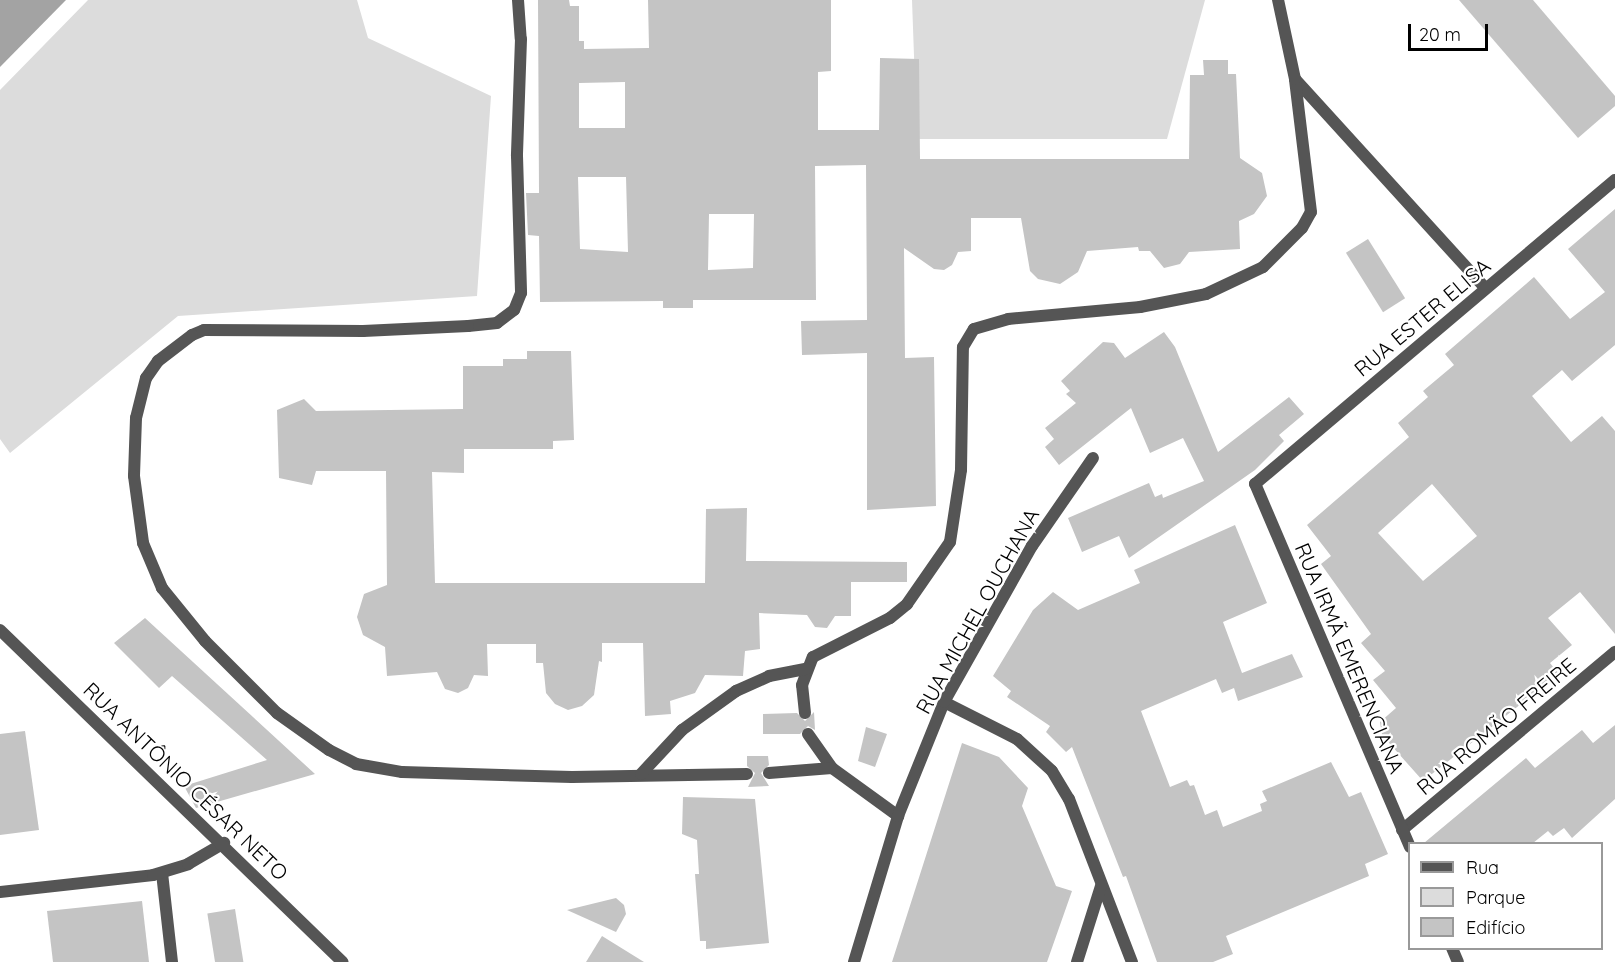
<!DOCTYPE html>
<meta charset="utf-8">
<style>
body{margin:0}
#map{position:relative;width:1615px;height:962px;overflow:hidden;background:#fff;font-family:Quicksand,sans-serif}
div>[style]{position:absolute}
.green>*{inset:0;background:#dcdcdc}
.water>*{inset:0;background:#a3a3a3}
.building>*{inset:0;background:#c4c4c4;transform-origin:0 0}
.service>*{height:12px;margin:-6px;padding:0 6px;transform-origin:6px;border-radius:6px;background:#555}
.minor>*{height:12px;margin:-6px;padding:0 6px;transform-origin:6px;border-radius:6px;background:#555}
.tertiary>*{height:12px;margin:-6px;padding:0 6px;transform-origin:6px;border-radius:6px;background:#555}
span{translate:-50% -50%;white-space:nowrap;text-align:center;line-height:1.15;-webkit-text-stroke:4.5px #fff;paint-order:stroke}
.street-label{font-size:21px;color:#000}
.legend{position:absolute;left:1408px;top:842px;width:195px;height:108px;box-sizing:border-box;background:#fff;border:2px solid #999;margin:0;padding:8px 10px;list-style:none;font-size:18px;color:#000}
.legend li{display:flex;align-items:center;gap:12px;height:30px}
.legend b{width:30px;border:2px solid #999}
.scale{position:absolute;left:1408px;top:24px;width:80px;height:27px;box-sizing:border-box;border:3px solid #000;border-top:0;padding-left:8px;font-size:18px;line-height:21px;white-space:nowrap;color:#000;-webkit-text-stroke:4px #fff;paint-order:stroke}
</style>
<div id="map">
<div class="green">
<div style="clip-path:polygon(88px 0,357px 0,368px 38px,491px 96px,477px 296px,178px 316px,10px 453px,0 439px,0 90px)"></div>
<div style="clip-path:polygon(912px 0,1205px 0,1167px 139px,917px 139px)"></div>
</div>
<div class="water">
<div style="clip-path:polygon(0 0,66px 0,0 67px)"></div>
</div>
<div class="building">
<div style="clip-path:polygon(evenodd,538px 0,569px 0,570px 6px,579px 6px,579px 41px,584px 41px,584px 49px,649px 48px,648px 0,831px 0,831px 71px,818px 72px,818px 130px,879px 130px,880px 58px,919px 59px,920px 159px,1189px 159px,1190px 75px,1204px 75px,1203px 60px,1228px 60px,1228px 74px,1236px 74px,1240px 158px,1262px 173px,1267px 196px,1254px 214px,1239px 221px,1240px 249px,1189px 252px,1180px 264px,1164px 268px,1150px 251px,1139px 251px,1138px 247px,1087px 251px,1078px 272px,1060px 284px,1038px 279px,1030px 271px,1021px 218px,971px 218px,971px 251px,958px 252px,952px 265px,944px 270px,934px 269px,904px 248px,905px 358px,934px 357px,936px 506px,867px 510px,867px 353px,802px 355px,801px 321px,867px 320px,866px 165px,815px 166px,816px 300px,693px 300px,693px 308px,663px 308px,663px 301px,540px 302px,539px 236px,528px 235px,526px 193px,539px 193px,538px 0,625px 82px,625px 128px,579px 128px,579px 83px,625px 82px,538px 0,578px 177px,626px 177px,628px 252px,580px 249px,578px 177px,538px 0,709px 214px,754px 214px,753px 268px,708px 270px,709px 214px)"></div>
<div style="clip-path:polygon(1459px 0,1533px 0,1615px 96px,1615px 106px,1578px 138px)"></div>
<div style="clip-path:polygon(evenodd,1615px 209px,1615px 345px,1572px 381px,1562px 370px,1532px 396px,1571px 442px,1602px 416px,1615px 431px,1615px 634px,1580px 592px,1548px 618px,1572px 645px,1550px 663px,1559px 674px,1423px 781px,1382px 735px,1380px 722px,1396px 708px,1373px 680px,1385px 671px,1361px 643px,1371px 634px,1321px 564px,1331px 556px,1307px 525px,1409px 437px,1398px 423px,1428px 397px,1423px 391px,1454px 365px,1445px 354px,1534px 277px,1570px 319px,1605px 292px,1568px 249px,1615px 209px,1432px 484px,1477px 536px,1423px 581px,1378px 533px,1432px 484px)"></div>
<div style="left:1368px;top:239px;width:70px;height:26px;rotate:58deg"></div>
<div style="clip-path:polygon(1164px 332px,1175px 347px,1218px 452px,1289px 397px,1304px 414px,1279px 435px,1284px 441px,1255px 470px,1129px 558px,1119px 536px,1082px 552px,1068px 518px,1149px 483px,1155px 497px,1162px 494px,1163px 498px,1204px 481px,1183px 438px,1150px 453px,1131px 408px,1059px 465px,1045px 447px,1054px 439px,1045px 428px,1076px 403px,1066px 394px,1070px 391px,1061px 381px,1103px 342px,1114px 343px,1125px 358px)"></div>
<div style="clip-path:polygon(527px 351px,571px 351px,574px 440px,553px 441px,553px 449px,464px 449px,464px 473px,432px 472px,435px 583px,705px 583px,706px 509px,747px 508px,746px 561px,907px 562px,907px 582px,851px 582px,851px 616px,835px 616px,827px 628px,815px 627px,807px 615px,759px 613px,760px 649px,745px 651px,743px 676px,705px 675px,695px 693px,670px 701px,671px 714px,645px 716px,643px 643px,602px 643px,602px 662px,599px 661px,594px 695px,582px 706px,568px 710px,555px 704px,546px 693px,543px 663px,536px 663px,536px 644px,487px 644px,488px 676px,474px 675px,468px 688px,458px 693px,445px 689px,437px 672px,387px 676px,385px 647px,363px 635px,357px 617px,364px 594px,387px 585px,386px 471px,316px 471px,312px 485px,279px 478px,277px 410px,304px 399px,316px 411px,463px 409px,463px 366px,503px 366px,503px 359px,527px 359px)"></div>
<div style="clip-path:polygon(1235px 525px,1267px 603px,1223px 622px,1242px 673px,1292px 654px,1303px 677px,1238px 701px,1234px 688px,1222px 693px,1216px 679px,1141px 711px,1170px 787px,1187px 780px,1190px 786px,1194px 785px,1205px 815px,1217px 810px,1223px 827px,1262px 811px,1260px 804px,1267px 801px,1262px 791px,1331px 762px,1349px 797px,1361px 792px,1388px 854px,1365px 864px,1369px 876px,1226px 936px,1233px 954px,1213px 962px,1157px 962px,1126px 876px,1123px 877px,1072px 747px,1066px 752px,1046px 732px,1050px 726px,1007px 697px,1011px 691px,993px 676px,1033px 610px,1053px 592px,1078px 610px,1140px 583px,1134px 570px)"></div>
<div style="clip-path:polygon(145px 618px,315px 774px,196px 808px,184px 786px,267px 760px,172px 676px,159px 688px,114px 643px)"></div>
<div style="clip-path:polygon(814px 712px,815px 730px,808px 726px,800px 734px,763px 734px,763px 714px,797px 713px,805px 721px)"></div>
<div style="clip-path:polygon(1615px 725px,1615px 799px,1572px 838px,1564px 828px,1553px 836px,1548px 831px,1533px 843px,1424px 843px,1526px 758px,1535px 768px,1582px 730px,1593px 743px)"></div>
<div style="clip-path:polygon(866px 727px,887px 734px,875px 767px,858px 761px)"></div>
<div style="clip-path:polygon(25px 731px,39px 830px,0 835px,0 734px)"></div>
<div style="clip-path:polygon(962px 743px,999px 757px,1028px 788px,1022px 806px,1056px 886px,1072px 891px,1047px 962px,892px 962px)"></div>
<div style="clip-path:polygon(747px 756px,768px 756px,769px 765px,761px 773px,769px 786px,748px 787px,755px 773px,747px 766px)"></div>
<div style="clip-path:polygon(683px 797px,755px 799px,769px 943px,706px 949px,706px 941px,700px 941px,695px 874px,699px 874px,697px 840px,682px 834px)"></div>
<div style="clip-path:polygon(616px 898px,624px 905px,626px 914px,616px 932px,567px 910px)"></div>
<div style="clip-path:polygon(142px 901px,149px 962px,53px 962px,47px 911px)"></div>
<div style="left:235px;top:909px;width:54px;height:28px;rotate:81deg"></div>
<div style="clip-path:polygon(602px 936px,644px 962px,586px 962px)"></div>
</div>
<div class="service">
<div style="left:518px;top:0;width:39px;rotate:86deg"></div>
<div style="left:521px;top:39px;width:117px;rotate:92deg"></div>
<div style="left:517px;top:156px;width:137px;rotate:88.3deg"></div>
<div style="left:521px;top:293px;width:18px;rotate:112deg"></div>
<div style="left:514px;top:310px;width:21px;rotate:143deg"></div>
<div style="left:497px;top:323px;width:29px;rotate:174deg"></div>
<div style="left:468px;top:326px;width:105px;rotate:177.3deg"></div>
<div style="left:363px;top:331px;width:159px;rotate:-179.6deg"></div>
<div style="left:204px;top:330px;width:13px;rotate:157deg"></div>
<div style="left:192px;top:335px;width:43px;rotate:142.6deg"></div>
<div style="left:158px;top:361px;width:21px;rotate:125deg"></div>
<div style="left:146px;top:378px;width:41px;rotate:104deg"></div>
<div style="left:136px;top:418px;width:58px;rotate:92deg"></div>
<div style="left:134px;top:476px;width:68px;rotate:82.3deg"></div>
<div style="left:143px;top:543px;width:49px;rotate:67.1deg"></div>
<div style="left:162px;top:588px;width:68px;rotate:50.9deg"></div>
<div style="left:205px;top:641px;width:102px;rotate:45deg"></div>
<div style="left:277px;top:713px;width:64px;rotate:35.4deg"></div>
<div style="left:329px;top:750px;width:30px;rotate:27deg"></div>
<div style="left:356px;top:764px;width:47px;rotate:9.9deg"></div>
<div style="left:402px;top:772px;width:170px;rotate:1.7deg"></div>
<div style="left:572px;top:777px;width:175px;rotate:-1deg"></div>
<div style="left:1295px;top:79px;width:282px;rotate:47.7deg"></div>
<div style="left:805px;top:713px;width:28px;rotate:-96deg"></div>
<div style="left:802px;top:685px;width:30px;rotate:-69deg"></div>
<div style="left:813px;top:657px;width:86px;rotate:-26.9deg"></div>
<div style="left:890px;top:618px;width:22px;rotate:-39deg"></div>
<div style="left:907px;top:604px;width:75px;rotate:-55.3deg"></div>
<div style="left:950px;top:542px;width:73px;rotate:-81.3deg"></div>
<div style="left:961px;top:470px;width:123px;rotate:-89.1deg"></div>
<div style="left:963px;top:347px;width:21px;rotate:-59deg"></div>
<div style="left:974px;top:329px;width:35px;rotate:-16deg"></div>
<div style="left:1008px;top:319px;width:133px;rotate:-5.2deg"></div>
<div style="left:1140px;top:307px;width:67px;rotate:-11.1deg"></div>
<div style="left:1206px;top:294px;width:63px;rotate:-25.3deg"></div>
<div style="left:1263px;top:267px;width:55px;rotate:-45deg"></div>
<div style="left:1302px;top:228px;width:18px;rotate:-61deg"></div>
<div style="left:1311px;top:212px;width:134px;rotate:-96.9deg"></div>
<div style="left:1295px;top:79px;width:81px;rotate:-102.1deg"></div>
<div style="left:808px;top:734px;width:42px;rotate:54.8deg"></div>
<div style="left:832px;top:768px;width:82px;rotate:36deg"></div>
<div style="left:769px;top:773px;width:63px;rotate:-4.5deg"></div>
<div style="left:641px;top:774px;width:60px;rotate:-47deg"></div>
<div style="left:682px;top:730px;width:67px;rotate:-35.8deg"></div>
<div style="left:736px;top:691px;width:36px;rotate:-24deg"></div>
<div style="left:769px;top:676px;width:38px;rotate:-11deg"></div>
</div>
<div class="minor">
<div style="left:944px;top:702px;width:82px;rotate:26.9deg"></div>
<div style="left:1017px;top:739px;width:47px;rotate:42.4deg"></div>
<div style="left:1052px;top:771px;width:33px;rotate:59deg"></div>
<div style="left:1069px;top:799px;width:175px;rotate:68.9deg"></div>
<div style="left:1402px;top:830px;width:278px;rotate:-39.9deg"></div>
<div style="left:1410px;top:847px;width:395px;rotate:-113.1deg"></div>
<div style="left:1255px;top:484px;width:471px;rotate:-40.2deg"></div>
<div style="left:162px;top:873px;width:90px;rotate:83.6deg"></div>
<div style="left:0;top:892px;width:154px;rotate:-6.3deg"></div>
<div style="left:153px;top:875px;width:37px;rotate:-17deg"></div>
<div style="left:188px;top:864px;width:42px;rotate:-30.3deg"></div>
<div style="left:1452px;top:948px;width:15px;rotate:67deg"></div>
<div style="left:854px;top:962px;width:152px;rotate:-73.2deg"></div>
<div style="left:898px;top:816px;width:123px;rotate:-68deg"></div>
<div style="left:944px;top:702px;width:179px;rotate:-60.6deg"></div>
<div style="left:1032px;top:546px;width:107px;rotate:-55.3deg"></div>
<div style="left:1077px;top:962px;width:80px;rotate:-72.5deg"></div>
</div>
<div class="tertiary">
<div style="left:0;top:630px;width:477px;rotate:44.1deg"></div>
</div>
<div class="street-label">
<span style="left:1422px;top:317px;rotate:-40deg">RUA ESTER ELISA</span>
<span style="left:977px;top:611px;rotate:-61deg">RUA MICHEL OUCHANA</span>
<span style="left:1350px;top:658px;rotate:67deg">RUA IRMÃ EMERENCIANA</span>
<span style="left:1496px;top:726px;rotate:-40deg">RUA ROMÃO FREIRE</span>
<span style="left:186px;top:781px;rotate:44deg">RUA ANTÔNIO CÉSAR NETO</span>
</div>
<ul class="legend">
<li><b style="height:8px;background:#555"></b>Rua</li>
<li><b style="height:16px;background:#dcdcdc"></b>Parque</li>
<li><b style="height:16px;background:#c4c4c4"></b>Edifício</li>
</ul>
<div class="scale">20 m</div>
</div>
